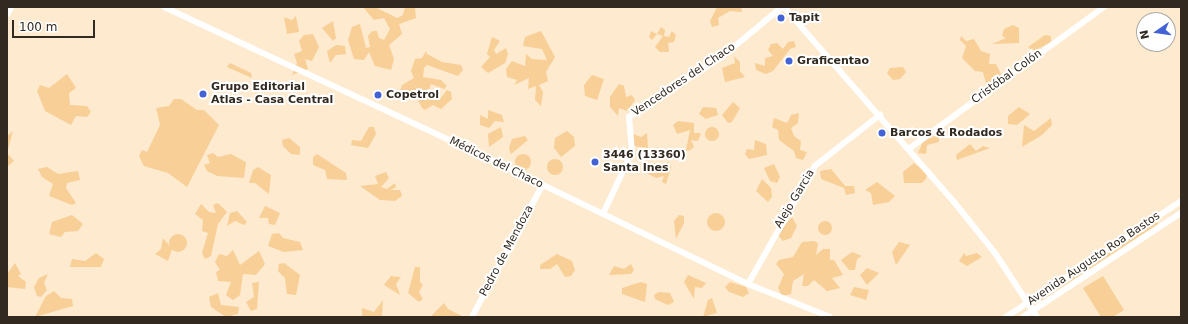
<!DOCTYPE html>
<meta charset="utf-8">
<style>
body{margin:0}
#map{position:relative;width:1188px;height:324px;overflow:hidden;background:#feeacf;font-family:"DejaVu Sans",sans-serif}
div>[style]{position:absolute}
.green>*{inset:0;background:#f7cf97}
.round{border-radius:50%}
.tertiary>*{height:5.5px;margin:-2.75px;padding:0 2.75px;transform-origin:2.75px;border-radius:2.75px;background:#fff}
.secondary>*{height:6px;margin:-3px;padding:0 3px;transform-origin:3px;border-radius:3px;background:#fff}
.trunk>*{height:8px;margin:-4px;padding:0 4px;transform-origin:4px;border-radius:4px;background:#fff}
.dots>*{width:11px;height:11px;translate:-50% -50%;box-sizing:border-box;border:2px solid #fff;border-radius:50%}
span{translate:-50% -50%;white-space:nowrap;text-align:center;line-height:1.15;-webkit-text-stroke:4px #fff;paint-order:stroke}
.poi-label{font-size:11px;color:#322a20;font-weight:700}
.left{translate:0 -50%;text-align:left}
.street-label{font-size:11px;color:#322a20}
.frame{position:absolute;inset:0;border:8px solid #322a20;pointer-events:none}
.north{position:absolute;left:1136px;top:12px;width:40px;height:40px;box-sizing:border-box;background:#fff;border:1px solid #adaaa6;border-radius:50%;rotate:257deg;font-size:11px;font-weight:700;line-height:16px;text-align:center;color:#322a20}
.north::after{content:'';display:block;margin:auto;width:14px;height:18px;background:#4362d5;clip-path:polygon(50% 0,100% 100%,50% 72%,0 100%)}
.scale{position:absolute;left:12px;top:20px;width:83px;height:18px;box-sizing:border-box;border:2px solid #322a20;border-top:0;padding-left:5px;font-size:12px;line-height:14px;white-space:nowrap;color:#322a20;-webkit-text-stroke:3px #fff;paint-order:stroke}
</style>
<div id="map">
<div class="green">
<div style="clip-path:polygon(363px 7px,375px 7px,397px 18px,403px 15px,405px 7px,415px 8px,416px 18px,399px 24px,402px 34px,389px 45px,394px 59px,391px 70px,375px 66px,369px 52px,364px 60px,354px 59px,348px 40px,352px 27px,360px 24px,366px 48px,370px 47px,368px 36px,372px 31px,377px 31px,379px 38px,384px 40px,390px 29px,384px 18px,374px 20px)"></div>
<div style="clip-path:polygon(717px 7px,741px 7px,742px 12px,730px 11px,718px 18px,719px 25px,712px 27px,710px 21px)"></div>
<div style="clip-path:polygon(296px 16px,299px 32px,287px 34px,284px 17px,292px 20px)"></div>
<div style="clip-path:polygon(333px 21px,336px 38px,333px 41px,322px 28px)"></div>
<div style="clip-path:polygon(1013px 25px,1019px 28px,1019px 43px,992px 44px,1006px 38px,1002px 36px,1004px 29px)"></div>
<div style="clip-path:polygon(661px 27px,665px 30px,664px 36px,669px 37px,672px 31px,676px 35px,674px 42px,668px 43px,669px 52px,660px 52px,655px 47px,663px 36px,657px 34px,652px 40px,649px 37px,651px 31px,657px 34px)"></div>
<div style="clip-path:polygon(541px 31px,555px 57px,546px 72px,548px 81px,539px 85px,543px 92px,541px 106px,535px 100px,536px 86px,528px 89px,529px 78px,514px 85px,517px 80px,507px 77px,506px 69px,512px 61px,525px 66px,526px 54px,532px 59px,547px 60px,542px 49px,523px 46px,525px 37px)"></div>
<div style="clip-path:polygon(313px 34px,319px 47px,312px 61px,305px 59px,308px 69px,292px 75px,297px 63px,294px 54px,302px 51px,299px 41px,304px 35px)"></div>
<div style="clip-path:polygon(1045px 35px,1051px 36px,1051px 42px,1034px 51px,1028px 47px)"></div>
<div style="clip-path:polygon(961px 36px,966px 41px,974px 39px,981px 51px,990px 54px,989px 64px,996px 64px,1002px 76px,986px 84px,983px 72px,975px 71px,962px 58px,966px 46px,960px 40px)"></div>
<div style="clip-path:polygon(492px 37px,500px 41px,494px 50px,496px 54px,506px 48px,508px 54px,505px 63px,488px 73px,481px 67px,490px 57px,487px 54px)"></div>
<div style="clip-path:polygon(788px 42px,794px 41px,796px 47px,790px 49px,773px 71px,766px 74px,756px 70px,755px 63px,765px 66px,765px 58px,773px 56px,768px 50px,771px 44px,777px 43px,783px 49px)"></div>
<div style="clip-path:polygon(336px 45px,345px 46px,346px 54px,336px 55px,330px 63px,327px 51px)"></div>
<div style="clip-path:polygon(426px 51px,427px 54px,442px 62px,461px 65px,463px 70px,458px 76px,427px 65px,424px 68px,423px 77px,441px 80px,447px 86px,444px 89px,431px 84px,429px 92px,434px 100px,439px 100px,447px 90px,451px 92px,452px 99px,441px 109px,433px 105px,425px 110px,422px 108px,418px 100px,420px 96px,416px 93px,420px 87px,411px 99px,400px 91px,402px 85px,414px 78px,411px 71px,415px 59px,422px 58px)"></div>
<div style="clip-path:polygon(734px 56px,740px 62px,740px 71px,745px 77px,725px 82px,722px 68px,735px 63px)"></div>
<div style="clip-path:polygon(230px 63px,251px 73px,252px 78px,227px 67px)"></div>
<div style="clip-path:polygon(903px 67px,906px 72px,900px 79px,893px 80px,887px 73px,890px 68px)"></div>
<div style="clip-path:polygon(67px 74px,76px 88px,69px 93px,70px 105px,87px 106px,91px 112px,87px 117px,76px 116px,71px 125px,45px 111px,37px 91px,40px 85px,49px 88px)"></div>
<div style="clip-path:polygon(592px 75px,604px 79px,597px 100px,585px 96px,584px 85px)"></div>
<div style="clip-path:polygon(619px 84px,624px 86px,626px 97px,632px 95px,635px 100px,627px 111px,619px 108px,618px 116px,610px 107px,610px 97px)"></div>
<div style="clip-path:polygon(174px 99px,181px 99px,197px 110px,204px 110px,219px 125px,187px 187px,168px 173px,144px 166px,139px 156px,142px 150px,147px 152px,160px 125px,156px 108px,169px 106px)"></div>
<div style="clip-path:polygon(733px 102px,740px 108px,732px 122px,728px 123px,722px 115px)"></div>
<div style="clip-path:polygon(703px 107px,716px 108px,718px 115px,706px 119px,699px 114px)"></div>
<div style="clip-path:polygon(1019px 107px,1030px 114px,1017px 125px,1008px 124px,1008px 116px)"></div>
<div style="clip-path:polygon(488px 110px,502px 115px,504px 122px,495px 121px,489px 128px,480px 125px,480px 115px,488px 119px)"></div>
<div style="clip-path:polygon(799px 113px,798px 123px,791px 128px,794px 136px,801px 141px,800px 150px,807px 152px,803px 160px,796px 158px,794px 151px,779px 140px,778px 130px,772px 127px,774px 118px,787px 123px,791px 115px)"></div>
<div style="clip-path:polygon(1051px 118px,1052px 125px,1042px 135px,1022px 147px,1024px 125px,1034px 131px)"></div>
<div style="clip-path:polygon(678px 121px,694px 123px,694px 133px,701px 133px,698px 141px,691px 140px,694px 147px,689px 151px,686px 150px,690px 130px,677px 134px,673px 125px)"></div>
<div class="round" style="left:705px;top:127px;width:14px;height:14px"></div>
<div style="clip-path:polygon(369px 127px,374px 127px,376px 134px,368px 148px,351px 145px,352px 140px,361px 141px)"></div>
<div style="clip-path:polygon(501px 127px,503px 137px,489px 147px,488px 134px)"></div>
<div style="clip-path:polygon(13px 131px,7px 153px,14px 161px,7px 167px,7px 136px)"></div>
<div style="clip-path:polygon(567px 131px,574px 137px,575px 146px,561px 157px,554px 148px,555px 138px)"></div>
<div style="clip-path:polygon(647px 133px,648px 148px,634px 146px,633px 134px,641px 137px)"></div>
<div style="clip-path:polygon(525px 136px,528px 140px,511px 154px,509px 148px,512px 139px)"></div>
<div style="clip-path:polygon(933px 136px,939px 137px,939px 142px,927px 145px,926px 154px,918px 153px,923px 142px)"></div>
<div style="clip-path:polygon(289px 138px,300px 147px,300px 155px,291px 154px,283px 146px,282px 140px)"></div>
<div style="clip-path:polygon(755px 140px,766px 144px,767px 155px,749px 159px,745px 154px,747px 149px,754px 150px)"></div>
<div style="clip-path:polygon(970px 144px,976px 151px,983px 146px,990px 148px,957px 160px,956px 155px)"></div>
<div style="clip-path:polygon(213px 153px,218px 157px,231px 154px,246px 162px,244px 178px,217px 176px,207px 171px,204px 165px,210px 163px,207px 155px)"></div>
<div class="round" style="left:515px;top:154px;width:16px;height:16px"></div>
<div style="clip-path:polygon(317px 154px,346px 173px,347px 180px,327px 179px,325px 170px,313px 165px,313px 157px)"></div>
<div class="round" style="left:547px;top:159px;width:16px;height:16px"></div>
<div style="clip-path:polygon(668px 162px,671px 167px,666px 184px,662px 182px,664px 176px,656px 178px,648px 174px,648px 167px,655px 163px,661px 166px)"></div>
<div style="clip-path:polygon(914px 163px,927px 174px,926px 179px,922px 183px,904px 183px,903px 172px)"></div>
<div style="clip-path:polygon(774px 164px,780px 177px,777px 183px,770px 181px,764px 168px)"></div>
<div style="clip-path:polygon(47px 167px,58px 174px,78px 171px,80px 180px,67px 183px,66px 188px,76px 203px,72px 205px,49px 196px,53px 184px,42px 177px,38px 169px)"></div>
<div style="clip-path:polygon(258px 167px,271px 175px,269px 194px,255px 183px,249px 183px,253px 170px)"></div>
<div style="clip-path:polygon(831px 169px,845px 186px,854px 186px,855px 193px,846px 195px,844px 188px,821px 179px,820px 171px)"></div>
<div style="clip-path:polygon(386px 172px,389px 178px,381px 187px,387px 189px,395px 183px,396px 187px,391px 190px,400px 190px,402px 196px,395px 201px,380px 200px,360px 186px,378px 184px,375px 176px)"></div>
<div style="clip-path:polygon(762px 179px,771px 188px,772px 197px,768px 202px,756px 191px)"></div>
<div style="clip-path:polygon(877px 182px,895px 196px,889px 202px,873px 205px,871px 193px,865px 190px)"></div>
<div style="clip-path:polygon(218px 203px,227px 212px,218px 224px,211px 256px,205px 259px,202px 253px,208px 233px,202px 231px,203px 220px,195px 214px,201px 204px,209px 212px,216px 213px,213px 205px)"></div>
<div style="clip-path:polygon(265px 206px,280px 213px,275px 225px,269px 224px,268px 218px,259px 218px)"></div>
<div style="clip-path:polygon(237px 211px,247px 222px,244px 225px,235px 221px,227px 226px,230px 213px)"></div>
<div class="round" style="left:707px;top:213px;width:18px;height:18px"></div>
<div style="clip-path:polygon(72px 215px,83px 224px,78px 231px,65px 232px,61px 237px,49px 234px,52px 222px)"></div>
<div style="clip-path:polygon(679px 215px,684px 216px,684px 223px,676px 239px,674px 221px)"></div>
<div style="clip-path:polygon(792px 217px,797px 226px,791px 238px,783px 241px,777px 234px)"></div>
<div class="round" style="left:818px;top:221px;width:14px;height:14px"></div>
<div style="clip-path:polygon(1156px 221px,1158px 224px,1036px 304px,1036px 301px)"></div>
<div style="clip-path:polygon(279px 233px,283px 238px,300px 242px,303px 250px,284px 252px,268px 246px,272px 234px)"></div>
<div class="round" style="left:169px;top:234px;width:18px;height:18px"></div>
<div style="clip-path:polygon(163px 238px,172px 249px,168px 261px,155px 254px,161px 249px)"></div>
<div style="clip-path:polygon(814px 241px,818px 243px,816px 255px,823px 249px,830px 249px,830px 260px,834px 260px,843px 275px,832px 278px,840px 288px,827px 291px,814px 280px,808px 286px,802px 286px,804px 274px,793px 281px,791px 294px,782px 296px,778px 288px,784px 274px,776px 264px,779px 260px,793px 257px,802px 242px)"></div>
<div style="clip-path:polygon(899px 242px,910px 245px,896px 265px,892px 252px)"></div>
<div style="clip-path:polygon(233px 250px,240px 265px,259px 251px,265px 264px,256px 275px,243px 274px,240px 295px,233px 300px,226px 295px,231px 282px,218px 281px,216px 272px,220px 270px,215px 262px,219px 254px,227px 256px)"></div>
<div style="clip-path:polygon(852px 252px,862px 256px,857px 259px,855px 270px,849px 270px,841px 260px)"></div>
<div style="clip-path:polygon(96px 253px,104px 259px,101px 267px,70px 267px,72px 259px,85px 261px)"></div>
<div style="clip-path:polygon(964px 253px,966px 256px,977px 253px,982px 257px,967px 266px,959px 261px)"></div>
<div style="clip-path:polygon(557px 254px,572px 261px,575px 270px,571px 276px,565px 277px,557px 264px,550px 269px,540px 269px,540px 265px)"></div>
<div style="clip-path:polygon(15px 263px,21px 274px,18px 276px,26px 282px,25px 289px,7px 287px,7px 274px)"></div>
<div style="clip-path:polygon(284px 263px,300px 275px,296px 295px,287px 294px,285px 278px,278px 271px,279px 264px)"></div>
<div style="clip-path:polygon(631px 264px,634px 270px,631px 274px,609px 275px,614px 266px,624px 269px)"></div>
<div style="clip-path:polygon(415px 267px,420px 267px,420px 282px,423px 285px,419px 292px,423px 299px,419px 302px,408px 293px)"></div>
<div style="clip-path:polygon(867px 268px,879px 273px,867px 285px,860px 275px)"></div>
<div style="clip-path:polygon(48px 274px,44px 283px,47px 290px,41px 297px,37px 296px,34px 287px,39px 278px)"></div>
<div style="clip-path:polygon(688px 275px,706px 283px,702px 288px,695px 287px,694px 299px,684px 282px)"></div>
<div style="clip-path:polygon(391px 276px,401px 277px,396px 284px,400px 295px,384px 285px)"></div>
<div style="clip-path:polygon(1103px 276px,1124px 310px,1113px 317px,1101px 317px,1083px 288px)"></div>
<div style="clip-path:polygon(259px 282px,257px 309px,251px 311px,246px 302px,254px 297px,252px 283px)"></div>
<div style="clip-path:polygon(641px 282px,647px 284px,645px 302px,622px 294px,622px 288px)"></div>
<div style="clip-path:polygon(730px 282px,746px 287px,749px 293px,743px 297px,729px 292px,725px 287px)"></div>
<div style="clip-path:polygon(854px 287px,869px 290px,866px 300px,850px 295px)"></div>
<div style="clip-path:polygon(54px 291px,61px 298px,72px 299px,73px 306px,35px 317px,46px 296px)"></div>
<div style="clip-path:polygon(659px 292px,670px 293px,674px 302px,668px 305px,655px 299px,654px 295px)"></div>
<div style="clip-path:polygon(218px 293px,221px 305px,239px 307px,238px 314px,226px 317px,211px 307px,209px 297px)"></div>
<div style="clip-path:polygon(712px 298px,717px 313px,703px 317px,708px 300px)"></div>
<div style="clip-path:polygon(383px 300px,382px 317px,362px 317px,362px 308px,374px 312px)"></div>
<div style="clip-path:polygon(444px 303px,448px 309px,464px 317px,430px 317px)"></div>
</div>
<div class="tertiary">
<div style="left:910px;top:148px;width:240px;rotate:-36deg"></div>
<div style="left:603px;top:214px;width:68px;rotate:-64.9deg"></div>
<div style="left:632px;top:152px;width:35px;rotate:-95deg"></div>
<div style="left:629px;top:117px;width:112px;rotate:-33deg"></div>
<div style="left:723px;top:56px;width:77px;rotate:-39.7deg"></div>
<div style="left:748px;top:284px;width:136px;rotate:-60.4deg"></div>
<div style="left:815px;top:166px;width:83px;rotate:-38.1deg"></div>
<div style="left:472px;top:317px;width:149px;rotate:-61.9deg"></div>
</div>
<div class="secondary">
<div style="left:164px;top:7px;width:345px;rotate:25deg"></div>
<div style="left:477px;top:153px;width:301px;rotate:25.8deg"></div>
<div style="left:748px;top:284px;width:88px;rotate:21.9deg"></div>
<div style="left:784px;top:7px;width:259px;rotate:48.9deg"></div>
<div style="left:954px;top:202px;width:65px;rotate:51.2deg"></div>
<div style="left:995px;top:253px;width:77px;rotate:56.7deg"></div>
<div style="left:1006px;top:317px;width:210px;rotate:-33.5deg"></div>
<div style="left:1023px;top:317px;width:189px;rotate:-33.4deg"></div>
</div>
<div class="trunk">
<div style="left:7px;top:13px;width:7px;rotate:-63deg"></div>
</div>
<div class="dots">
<div style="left:781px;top:18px;background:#4362d5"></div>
<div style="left:789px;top:61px;background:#4362d5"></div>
<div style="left:203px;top:94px;background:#4362d5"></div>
<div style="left:378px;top:95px;background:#4362d5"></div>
<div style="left:882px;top:133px;background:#4362d5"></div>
<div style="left:595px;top:162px;background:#4362d5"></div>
</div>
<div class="poi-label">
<span class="left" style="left:789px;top:18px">Tapit</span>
<span class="left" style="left:797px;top:61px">Graficentao</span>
<span class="left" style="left:211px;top:94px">Grupo Editorial<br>Atlas - Casa Central</span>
<span class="left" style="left:386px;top:95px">Copetrol</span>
<span class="left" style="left:890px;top:133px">Barcos &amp; Rodados</span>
<span class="left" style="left:603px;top:162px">3446 (13360)<br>Santa Ines</span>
</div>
<div class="street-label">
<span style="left:1007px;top:77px;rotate:-36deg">Cristóbal Colón</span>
<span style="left:684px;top:80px;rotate:-34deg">Vencedores del Chaco</span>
<span style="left:496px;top:163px;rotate:26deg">Médicos del Chaco</span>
<span style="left:795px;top:199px;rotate:-59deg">Alejo Garcia</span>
<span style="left:507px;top:251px;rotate:-62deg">Pedro de Mendoza</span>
<span style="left:1094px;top:259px;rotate:-34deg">Avenida Augusto Roa Bastos</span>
</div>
<div class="frame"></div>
<div class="north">N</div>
<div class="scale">100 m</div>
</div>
